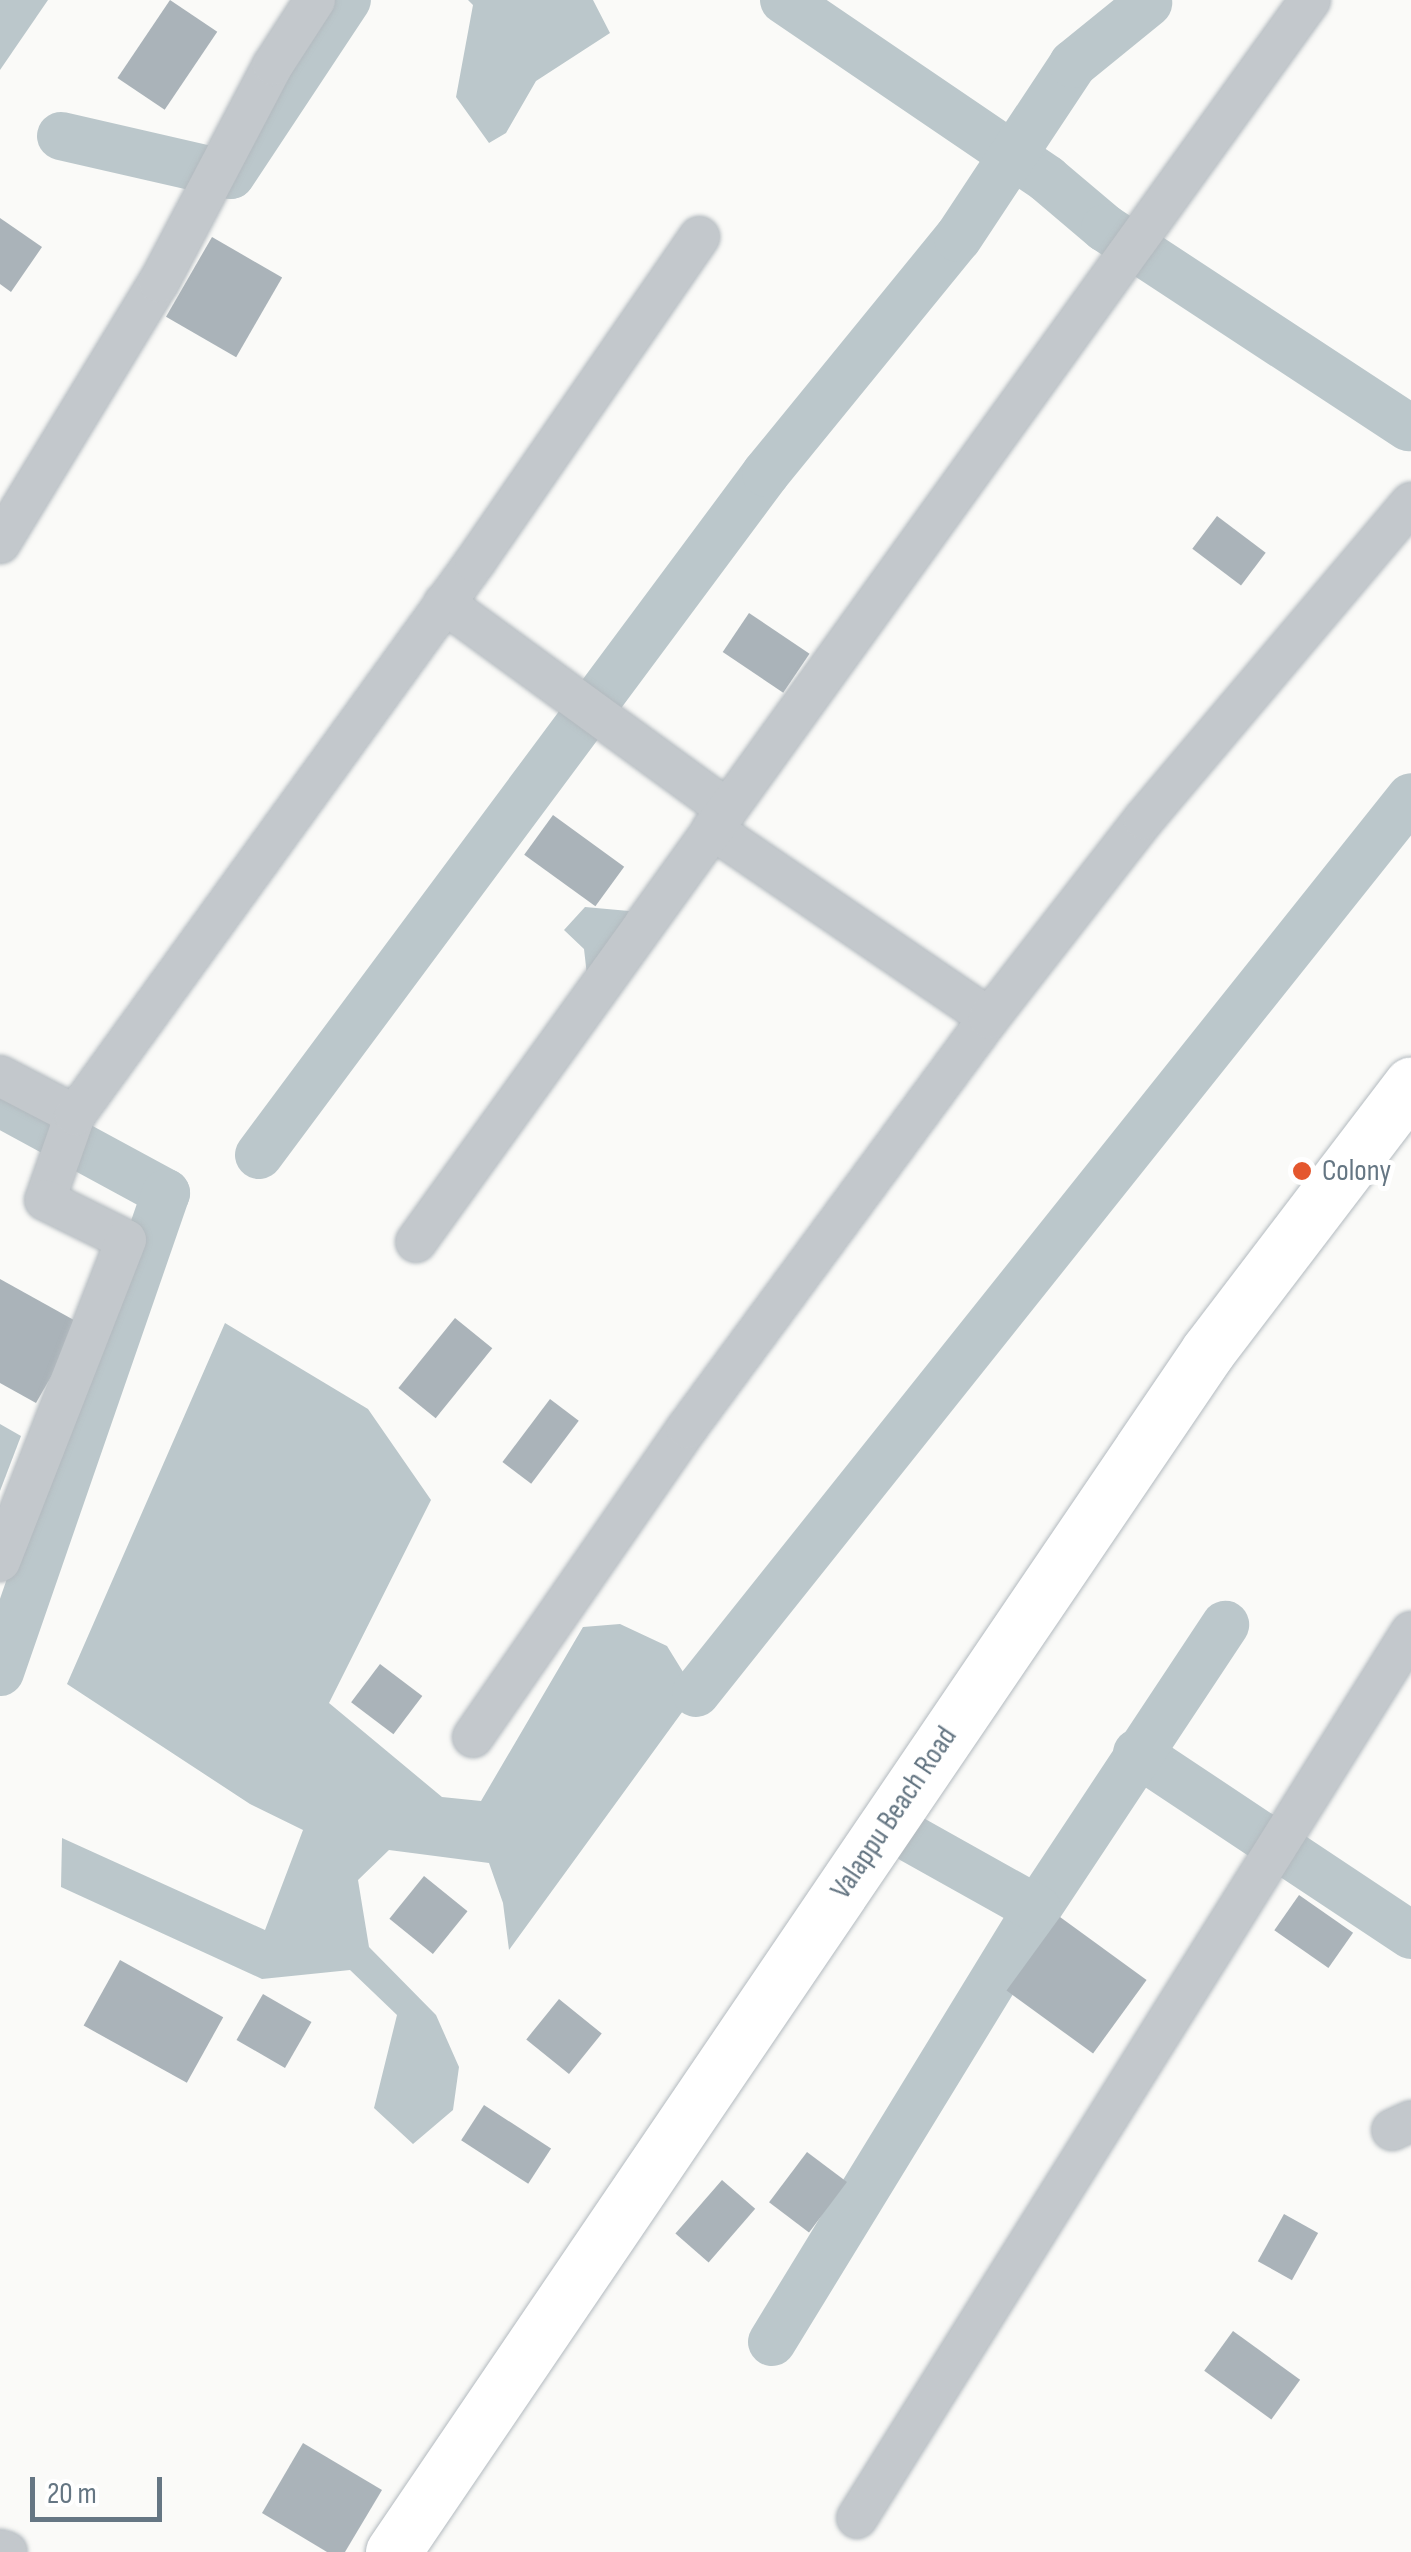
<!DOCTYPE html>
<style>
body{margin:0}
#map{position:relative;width:1411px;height:2552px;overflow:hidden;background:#fafaf8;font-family:"Sofia Sans Condensed",sans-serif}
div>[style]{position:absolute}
.water>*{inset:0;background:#bbc7cb}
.canal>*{height:48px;margin:-24px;padding:0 24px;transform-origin:24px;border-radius:24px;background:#bbc7cb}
.building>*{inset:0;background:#aab3b9;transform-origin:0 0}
.roads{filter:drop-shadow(0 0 2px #b3babf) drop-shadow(0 0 2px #b3babf)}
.street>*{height:40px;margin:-20px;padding:0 20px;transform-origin:20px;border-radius:20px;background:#c3c8cc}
.secondary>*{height:55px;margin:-27.5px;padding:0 27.5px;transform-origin:27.5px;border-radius:27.5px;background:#fff}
.dots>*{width:28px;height:28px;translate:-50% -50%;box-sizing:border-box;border:5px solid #fff;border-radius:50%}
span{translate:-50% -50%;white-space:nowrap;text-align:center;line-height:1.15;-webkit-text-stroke:10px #fff;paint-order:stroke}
.poi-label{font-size:30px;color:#657683}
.left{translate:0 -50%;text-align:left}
.street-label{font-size:30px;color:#657683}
.scale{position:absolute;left:30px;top:2477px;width:132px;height:45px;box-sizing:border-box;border:5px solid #657683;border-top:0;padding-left:12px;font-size:30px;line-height:35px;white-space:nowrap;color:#657683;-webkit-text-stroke:8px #fff;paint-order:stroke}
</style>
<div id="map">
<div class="water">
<div style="clip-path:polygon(0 0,48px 0,0 70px)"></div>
<div style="clip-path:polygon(468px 0,593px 0,610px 33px,536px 81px,506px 133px,489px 143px,456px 97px,473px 5px)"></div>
<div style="clip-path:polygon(585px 907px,629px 911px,588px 984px,584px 949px,564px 930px)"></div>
<div style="clip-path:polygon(225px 1323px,368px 1409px,431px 1500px,329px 1703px,442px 1797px,481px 1801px,583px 1627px,620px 1624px,667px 1646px,696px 1693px,509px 1950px,503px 1903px,489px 1863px,389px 1850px,358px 1880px,369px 1947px,436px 2015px,459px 2067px,453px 2110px,413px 2144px,374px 2108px,397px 2015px,350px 1970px,262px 1979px,61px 1887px,62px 1838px,265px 1930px,303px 1830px,250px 1804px,67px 1684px)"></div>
<div style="clip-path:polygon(0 1424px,21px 1436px,0 1491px)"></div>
</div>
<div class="canal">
<div style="left:784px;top:0;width:318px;rotate:34.2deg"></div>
<div style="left:1047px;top:179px;width:76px;rotate:40.2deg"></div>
<div style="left:1105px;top:228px;width:363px;rotate:33.3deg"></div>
<div style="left:61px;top:136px;width:174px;rotate:12.9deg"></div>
<div style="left:231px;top:175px;width:210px;rotate:-56.5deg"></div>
<div style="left:0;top:1103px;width:189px;rotate:28.5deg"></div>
<div style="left:166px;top:1193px;width:507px;rotate:109.11deg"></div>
<div style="left:259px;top:1155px;width:850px;rotate:-53.37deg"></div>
<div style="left:766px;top:473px;width:303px;rotate:-50.8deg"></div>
<div style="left:958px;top:238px;width:209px;rotate:-56.5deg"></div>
<div style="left:1073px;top:64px;width:97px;rotate:-39.1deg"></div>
<div style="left:696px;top:1693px;width:1146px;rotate:-51.41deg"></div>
<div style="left:1137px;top:1753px;width:329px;rotate:33.6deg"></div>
<div style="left:1037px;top:1909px;width:341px;rotate:-56.5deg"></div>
<div style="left:772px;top:2342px;width:508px;rotate:-58.53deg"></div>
<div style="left:1037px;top:1909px;width:143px;rotate:-150.8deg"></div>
</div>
<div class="building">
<div style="left:170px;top:0;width:57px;height:94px;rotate:34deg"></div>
<div style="clip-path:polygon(0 218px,42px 247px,11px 292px,0 284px)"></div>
<div style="left:212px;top:237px;width:81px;height:92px;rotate:30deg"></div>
<div style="left:1217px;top:516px;width:61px;height:41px;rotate:37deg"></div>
<div style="left:749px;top:613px;width:73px;height:47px;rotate:34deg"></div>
<div style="left:553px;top:815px;width:88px;height:49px;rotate:36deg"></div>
<div style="clip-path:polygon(0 1279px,81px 1324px,36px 1403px,0 1383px)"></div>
<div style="left:455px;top:1318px;width:48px;height:90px;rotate:39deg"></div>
<div style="left:550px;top:1399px;width:36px;height:79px;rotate:37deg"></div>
<div style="left:380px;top:1664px;width:53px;height:48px;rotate:37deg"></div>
<div style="left:424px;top:1876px;width:56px;height:55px;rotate:39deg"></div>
<div style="left:1299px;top:1895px;width:66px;height:43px;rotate:35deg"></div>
<div style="left:1060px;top:1917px;width:107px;height:91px;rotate:36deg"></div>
<div style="left:120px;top:1960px;width:118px;height:75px;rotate:29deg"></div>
<div style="left:263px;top:1994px;width:56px;height:53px;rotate:30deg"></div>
<div style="left:559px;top:1999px;width:55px;height:52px;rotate:39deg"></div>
<div style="left:484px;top:2105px;width:80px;height:42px;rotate:33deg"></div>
<div style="left:807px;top:2152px;width:50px;height:63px;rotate:37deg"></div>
<div style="left:722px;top:2180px;width:44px;height:71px;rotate:41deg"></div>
<div style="left:1284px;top:2214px;width:39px;height:54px;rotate:29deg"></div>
<div style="left:1233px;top:2331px;width:83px;height:49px;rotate:36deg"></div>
<div style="clip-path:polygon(303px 2443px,382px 2490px,345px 2552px,327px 2552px,262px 2513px)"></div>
</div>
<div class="roads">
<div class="street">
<div style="left:0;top:543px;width:306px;rotate:-58.7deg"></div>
<div style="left:159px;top:282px;width:245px;rotate:-62.3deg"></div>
<div style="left:273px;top:65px;width:77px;rotate:-57.1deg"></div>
<div style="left:444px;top:603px;width:350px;rotate:36.1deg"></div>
<div style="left:712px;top:829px;width:335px;rotate:34.3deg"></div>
<div style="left:0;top:1076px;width:85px;rotate:27.5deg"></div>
<div style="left:75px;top:1115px;width:90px;rotate:109.4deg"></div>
<div style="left:45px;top:1200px;width:90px;rotate:26.3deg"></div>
<div style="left:126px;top:1240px;width:345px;rotate:111.4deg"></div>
<div style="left:75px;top:1115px;width:683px;rotate:-54.12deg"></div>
<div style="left:475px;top:562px;width:395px;rotate:-55.4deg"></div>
<div style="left:416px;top:1242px;width:1530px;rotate:-54.25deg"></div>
<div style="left:473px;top:1737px;width:376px;rotate:-55.3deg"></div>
<div style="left:687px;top:1428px;width:509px;rotate:-53.63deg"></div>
<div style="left:989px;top:1018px;width:252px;rotate:-52.1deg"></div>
<div style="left:1144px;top:819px;width:414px;rotate:-49.8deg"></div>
<div style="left:1392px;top:2130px;width:21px;rotate:-25deg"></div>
<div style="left:857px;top:2518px;width:1045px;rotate:-57.98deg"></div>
<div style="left:0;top:2550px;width:7px;rotate:16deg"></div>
</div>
<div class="secondary">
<div style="left:393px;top:2552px;width:1451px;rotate:-55.84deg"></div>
<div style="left:1208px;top:1351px;width:335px;rotate:-52.7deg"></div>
</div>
</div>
<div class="dots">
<div style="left:1302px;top:1171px;background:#e4572e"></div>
</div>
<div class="poi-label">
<span class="left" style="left:1322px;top:1171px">Colony</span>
</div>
<div class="street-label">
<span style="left:894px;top:1813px;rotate:-56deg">Valappu Beach Road</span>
</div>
<div class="scale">20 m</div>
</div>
